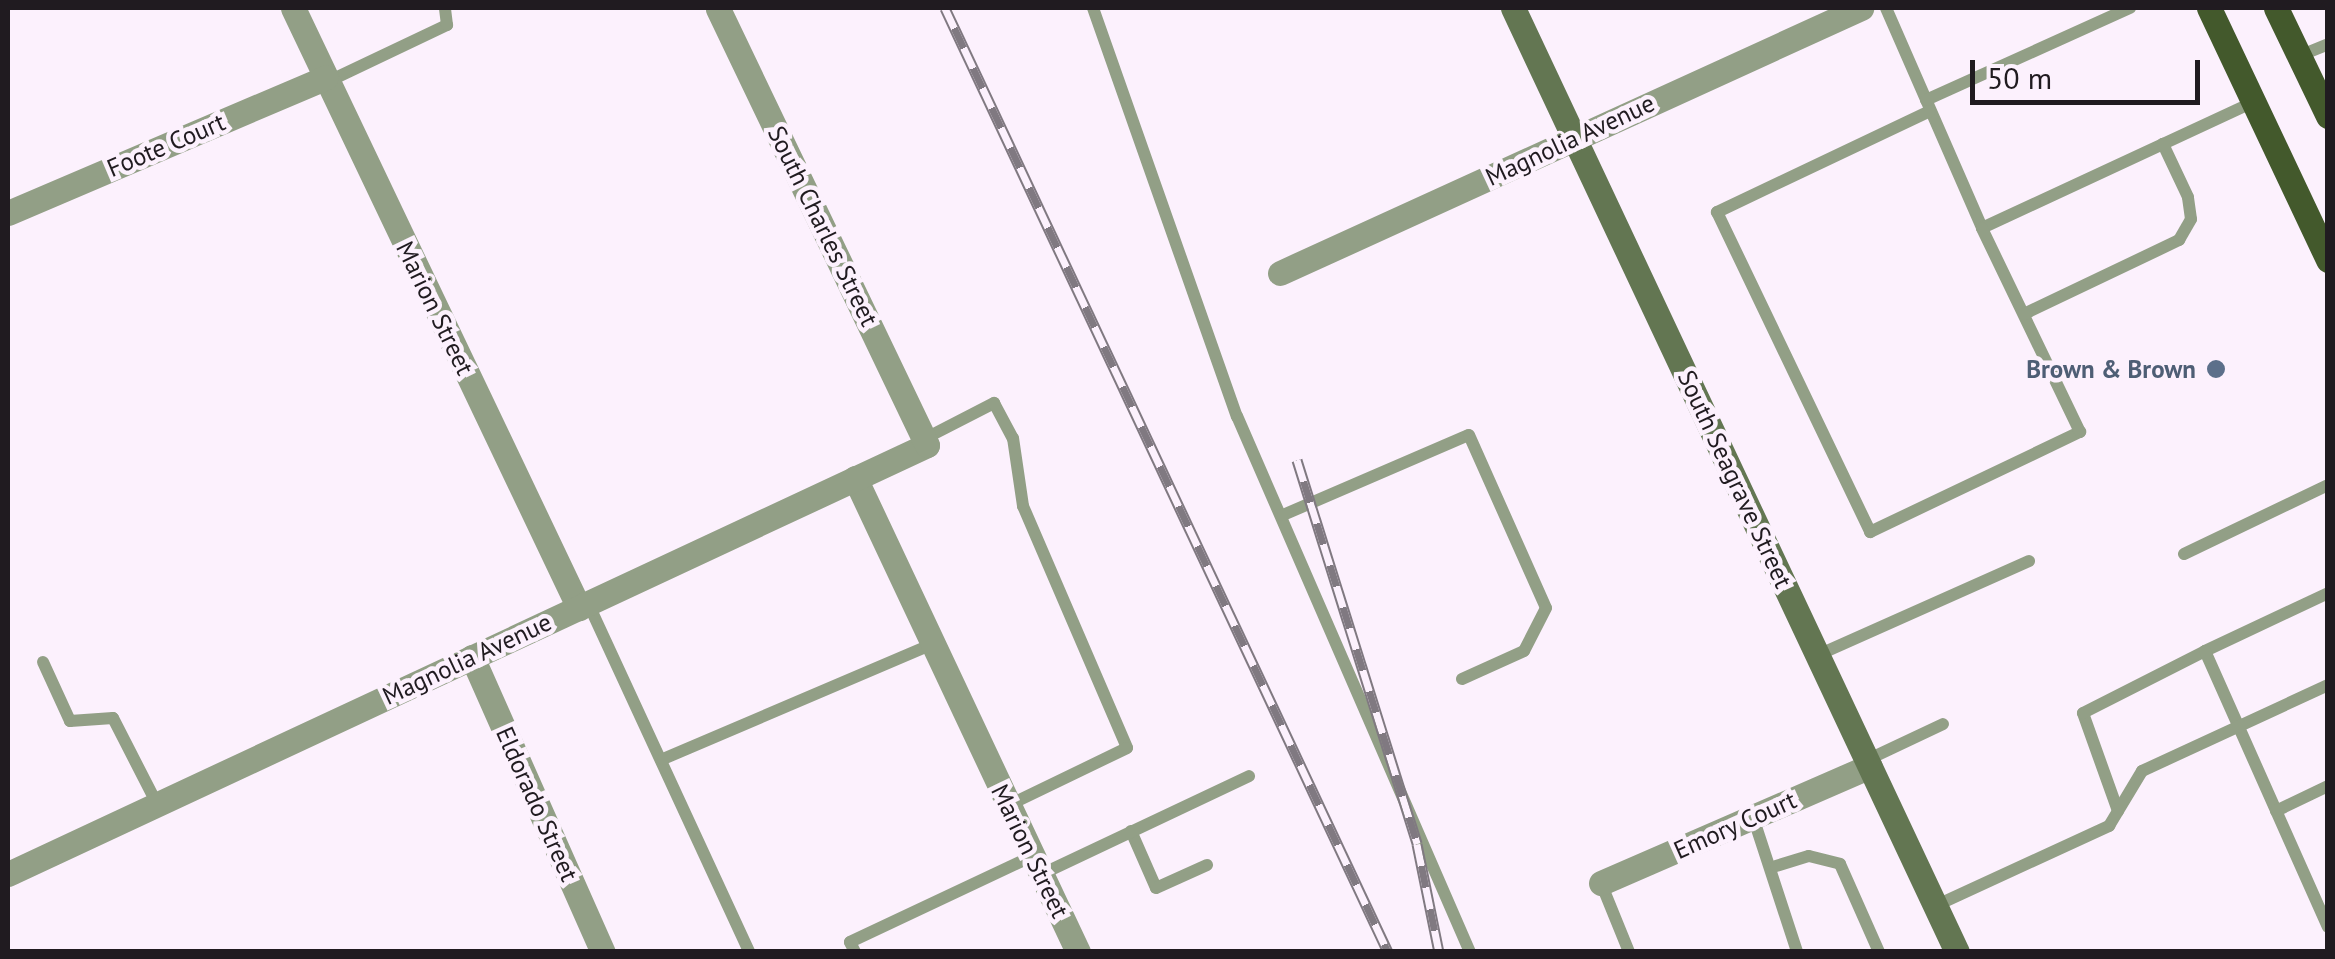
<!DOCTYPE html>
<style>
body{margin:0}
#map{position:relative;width:2335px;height:959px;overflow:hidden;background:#fcf1fd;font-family:"PT Sans",sans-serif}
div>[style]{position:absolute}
.lane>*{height:12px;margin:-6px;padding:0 6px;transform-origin:6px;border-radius:6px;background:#929f86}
.street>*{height:25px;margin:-12.5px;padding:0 12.5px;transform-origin:12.5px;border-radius:12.5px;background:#929f86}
.secondary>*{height:25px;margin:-12.5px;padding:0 12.5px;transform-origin:12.5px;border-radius:12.5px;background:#637652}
.primary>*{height:25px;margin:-12.5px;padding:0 12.5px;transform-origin:12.5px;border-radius:12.5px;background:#43592c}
.rail>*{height:11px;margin-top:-5.5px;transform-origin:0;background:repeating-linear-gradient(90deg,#fcf1fd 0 22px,#807981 0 44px);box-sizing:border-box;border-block:2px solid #807981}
.dots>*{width:28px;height:28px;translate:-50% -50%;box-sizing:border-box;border:5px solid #fcf1fd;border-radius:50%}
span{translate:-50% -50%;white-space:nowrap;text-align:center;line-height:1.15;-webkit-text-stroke:9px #fcf1fd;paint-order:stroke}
.street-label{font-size:25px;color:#201b20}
.service-label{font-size:25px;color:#4e5e75;font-weight:700}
.right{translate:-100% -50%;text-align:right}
.frame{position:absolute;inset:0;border:10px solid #201b20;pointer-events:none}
.scale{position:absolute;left:1970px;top:60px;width:230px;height:45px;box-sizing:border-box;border:5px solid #201b20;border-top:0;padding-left:12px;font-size:30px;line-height:35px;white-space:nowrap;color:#201b20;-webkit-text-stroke:8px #fcf1fd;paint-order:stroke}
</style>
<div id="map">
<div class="lane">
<div style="left:1093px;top:8px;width:433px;rotate:70.6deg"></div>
<div style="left:1237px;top:416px;width:584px;rotate:66.51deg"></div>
<div style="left:1886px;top:8px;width:240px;rotate:66.4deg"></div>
<div style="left:1982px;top:228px;width:299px;rotate:-24.9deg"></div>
<div style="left:2299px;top:56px;width:31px;rotate:-22deg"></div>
<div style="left:327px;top:82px;width:133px;rotate:-25.4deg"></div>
<div style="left:447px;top:25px;width:17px;rotate:-97deg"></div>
<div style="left:1926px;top:100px;width:224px;rotate:-24.3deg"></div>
<div style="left:1930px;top:111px;width:236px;rotate:154.6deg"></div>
<div style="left:1717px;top:212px;width:355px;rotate:64.4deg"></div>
<div style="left:1870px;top:532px;width:233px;rotate:-25.5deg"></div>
<div style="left:2080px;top:432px;width:226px;rotate:-115.7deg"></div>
<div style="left:2024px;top:314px;width:172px;rotate:-25.5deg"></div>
<div style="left:2179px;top:240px;width:24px;rotate:-60deg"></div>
<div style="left:2191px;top:219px;width:22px;rotate:-98deg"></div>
<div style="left:2188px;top:197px;width:59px;rotate:-115.3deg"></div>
<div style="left:924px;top:439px;width:79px;rotate:-27.2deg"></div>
<div style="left:994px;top:403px;width:40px;rotate:62deg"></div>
<div style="left:1013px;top:438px;width:69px;rotate:81.6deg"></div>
<div style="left:1023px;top:506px;width:263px;rotate:66.7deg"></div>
<div style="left:1127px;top:748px;width:131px;rotate:154.2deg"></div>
<div style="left:1283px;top:515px;width:202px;rotate:-23.3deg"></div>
<div style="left:1469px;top:435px;width:189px;rotate:66deg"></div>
<div style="left:1546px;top:608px;width:48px;rotate:117.1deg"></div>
<div style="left:1524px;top:651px;width:68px;rotate:155.7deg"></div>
<div style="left:2184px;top:554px;width:160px;rotate:-25.6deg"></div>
<div style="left:588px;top:603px;width:384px;rotate:65.2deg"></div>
<div style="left:2205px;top:651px;width:136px;rotate:-25.2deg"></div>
<div style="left:1818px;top:655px;width:231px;rotate:-24deg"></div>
<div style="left:43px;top:662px;width:65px;rotate:65.4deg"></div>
<div style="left:70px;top:721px;width:43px;rotate:-4deg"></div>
<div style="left:113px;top:718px;width:97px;rotate:62.9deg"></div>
<div style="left:663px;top:759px;width:288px;rotate:-23.1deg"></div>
<div style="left:1867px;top:760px;width:84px;rotate:-25.3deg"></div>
<div style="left:2118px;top:811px;width:104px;rotate:-109.7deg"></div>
<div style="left:2083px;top:713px;width:137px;rotate:-26.9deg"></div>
<div style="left:2205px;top:651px;width:302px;rotate:66deg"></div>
<div style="left:2276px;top:811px;width:58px;rotate:-25.7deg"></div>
<div style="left:1753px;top:817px;width:142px;rotate:71.9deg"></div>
<div style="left:1131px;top:831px;width:62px;rotate:66.3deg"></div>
<div style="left:1156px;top:888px;width:56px;rotate:-24.3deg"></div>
<div style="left:1776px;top:866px;width:34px;rotate:-17deg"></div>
<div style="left:1809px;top:856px;width:32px;rotate:14deg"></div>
<div style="left:1840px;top:864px;width:96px;rotate:66.1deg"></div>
<div style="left:1042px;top:874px;width:229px;rotate:-25.3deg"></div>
<div style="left:1601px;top:883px;width:74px;rotate:67.9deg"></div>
<div style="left:1935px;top:906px;width:192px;rotate:-24.7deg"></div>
<div style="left:2109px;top:826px;width:64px;rotate:-59deg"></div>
<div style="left:2142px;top:771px;width:205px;rotate:-24.8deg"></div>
<div style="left:855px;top:952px;width:11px;rotate:-117deg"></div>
<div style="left:850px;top:942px;width:202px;rotate:-25.2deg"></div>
</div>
<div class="street">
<div style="left:293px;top:8px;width:665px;rotate:64.51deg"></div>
<div style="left:8px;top:213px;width:345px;rotate:-23.1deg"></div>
<div style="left:1280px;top:273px;width:639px;rotate:-24.52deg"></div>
<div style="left:855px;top:478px;width:524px;rotate:64.8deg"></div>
<div style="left:472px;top:657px;width:323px;rotate:66.1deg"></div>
<div style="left:8px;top:874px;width:1014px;rotate:-25.02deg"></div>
<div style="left:927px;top:445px;width:484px;rotate:-115.6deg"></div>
<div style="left:1601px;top:883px;width:293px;rotate:-23.5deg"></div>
</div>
<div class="secondary">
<div style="left:1513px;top:8px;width:1043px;rotate:64.81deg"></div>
</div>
<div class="primary">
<div style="left:2209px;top:8px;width:279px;rotate:64.7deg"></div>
<div style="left:2276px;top:8px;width:120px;rotate:64.3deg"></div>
</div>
<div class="rail">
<div style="left:945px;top:8px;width:1043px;rotate:64.86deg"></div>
<div style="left:1297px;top:460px;width:402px;rotate:72.6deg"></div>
<div style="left:1417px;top:844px;width:110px;rotate:78.5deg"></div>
</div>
<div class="dots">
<div style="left:2216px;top:369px;background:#5c6f8a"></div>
</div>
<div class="street-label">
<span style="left:1570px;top:140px;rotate:-25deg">Magnolia Avenue</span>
<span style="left:166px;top:145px;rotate:-23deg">Foote Court</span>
<span style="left:823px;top:226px;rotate:64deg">South Charles Street</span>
<span style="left:435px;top:308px;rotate:64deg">Marion Street</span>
<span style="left:1735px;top:479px;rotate:65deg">South Seagrave Street</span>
<span style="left:467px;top:659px;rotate:-25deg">Magnolia Avenue</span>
<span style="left:537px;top:804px;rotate:66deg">Eldorado Street</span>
<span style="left:1735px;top:825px;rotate:-24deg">Emory Court</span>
<span style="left:1030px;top:851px;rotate:64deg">Marion Street</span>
</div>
<div class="service-label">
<span class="right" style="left:2196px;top:369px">Brown &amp; Brown</span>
</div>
<div class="frame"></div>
<div class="scale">50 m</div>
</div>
